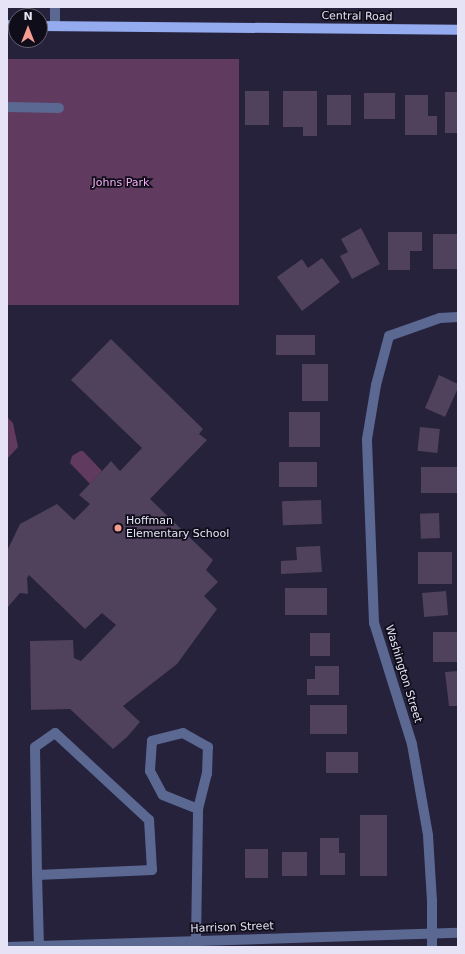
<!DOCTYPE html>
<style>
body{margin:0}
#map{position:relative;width:465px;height:954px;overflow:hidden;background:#26223c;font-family:"DejaVu Sans",sans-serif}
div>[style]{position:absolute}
.green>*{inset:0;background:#603a5f;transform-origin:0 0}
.building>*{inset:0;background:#50415c;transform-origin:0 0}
.minor>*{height:10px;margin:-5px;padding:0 5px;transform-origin:5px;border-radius:5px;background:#5a6892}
.major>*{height:10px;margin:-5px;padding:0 5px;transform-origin:5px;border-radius:5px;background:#94abef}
.dots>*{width:11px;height:11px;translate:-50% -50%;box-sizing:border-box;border:2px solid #0f0d19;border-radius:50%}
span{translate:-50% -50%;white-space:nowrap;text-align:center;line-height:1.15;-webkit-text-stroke:3.5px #0f0d19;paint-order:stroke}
.street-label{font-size:11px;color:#e5e3f5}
.park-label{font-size:11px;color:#f7aff3}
.poi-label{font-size:11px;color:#e5e3f5}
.left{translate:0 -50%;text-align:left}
.frame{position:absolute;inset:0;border:8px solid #e5e3f5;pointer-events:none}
.north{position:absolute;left:8px;top:8px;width:40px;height:40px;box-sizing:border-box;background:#0f0d19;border:1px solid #656371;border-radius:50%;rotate:0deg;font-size:11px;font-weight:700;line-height:16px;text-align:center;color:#e5e3f5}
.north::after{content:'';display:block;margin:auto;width:14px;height:18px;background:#f59c92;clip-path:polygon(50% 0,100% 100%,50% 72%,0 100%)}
</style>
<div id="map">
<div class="green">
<div style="left:7px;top:59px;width:232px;height:246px"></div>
<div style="clip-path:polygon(7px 417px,13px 423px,18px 447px,7px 459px)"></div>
<div style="clip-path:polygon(80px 451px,83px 451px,102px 471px,90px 484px,70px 463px,72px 456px)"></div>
</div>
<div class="building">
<div style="left:245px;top:91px;width:24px;height:34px"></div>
<div style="clip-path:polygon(283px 91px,317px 91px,317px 136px,303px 136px,303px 127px,283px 127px)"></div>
<div style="left:445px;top:92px;width:13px;height:41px"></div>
<div style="left:364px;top:93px;width:31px;height:26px"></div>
<div style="left:327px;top:95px;width:24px;height:30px"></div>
<div style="clip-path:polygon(405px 95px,428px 95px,428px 116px,437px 116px,437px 135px,405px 135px)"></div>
<div style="clip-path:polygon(361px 228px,380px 264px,352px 279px,340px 256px,348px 252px,341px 239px)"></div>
<div style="clip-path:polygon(388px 232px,422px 232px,422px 251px,410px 251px,410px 270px,388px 270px)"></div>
<div style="left:433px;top:234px;width:25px;height:35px"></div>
<div style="clip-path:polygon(322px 258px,340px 282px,302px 311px,277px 277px,302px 259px,308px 268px)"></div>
<div style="left:276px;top:335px;width:39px;height:20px"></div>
<div style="clip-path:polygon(111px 339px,203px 429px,199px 434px,207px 440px,150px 499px,213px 560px,206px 570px,218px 582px,204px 596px,217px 609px,177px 664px,123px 706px,140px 722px,127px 737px,113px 749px,70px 709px,31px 710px,30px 641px,73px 640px,74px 658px,81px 661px,116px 625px,102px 613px,85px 629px,29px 575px,27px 578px,28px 594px,20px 593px,7px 608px,7px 551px,20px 524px,57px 504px,74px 520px,90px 504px,79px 495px,102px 471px,111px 461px,120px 471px,142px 448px,71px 380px)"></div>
<div style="left:302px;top:364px;width:26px;height:37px"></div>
<div style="clip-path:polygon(439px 375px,458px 384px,458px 388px,445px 417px,425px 408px)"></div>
<div style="left:289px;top:412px;width:31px;height:35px"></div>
<div style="left:420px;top:427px;width:20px;height:24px;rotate:6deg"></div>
<div style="left:279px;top:462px;width:38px;height:25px"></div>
<div style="left:421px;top:467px;width:36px;height:26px"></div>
<div style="left:321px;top:500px;width:24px;height:39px;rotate:88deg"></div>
<div style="left:439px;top:513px;width:25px;height:19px;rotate:88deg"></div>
<div style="clip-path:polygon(320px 546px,322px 572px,281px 574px,281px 561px,297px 560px,296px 547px)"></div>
<div style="left:418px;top:552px;width:34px;height:32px"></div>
<div style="left:285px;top:588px;width:42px;height:27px"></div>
<div style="left:446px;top:591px;width:24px;height:24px;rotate:85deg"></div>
<div style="left:458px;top:632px;width:30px;height:25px;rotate:90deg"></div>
<div style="left:310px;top:633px;width:20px;height:23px"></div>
<div style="clip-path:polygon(315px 666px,339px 666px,339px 695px,307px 695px,307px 679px,315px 679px)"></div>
<div style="clip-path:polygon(458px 671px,458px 706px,449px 706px,445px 672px)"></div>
<div style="left:347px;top:705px;width:29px;height:37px;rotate:90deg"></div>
<div style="left:326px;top:752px;width:32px;height:21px"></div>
<div style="left:360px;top:815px;width:27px;height:61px"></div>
<div style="clip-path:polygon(320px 838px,339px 838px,339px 853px,345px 853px,345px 875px,320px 875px)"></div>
<div style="left:245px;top:849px;width:23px;height:29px"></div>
<div style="left:282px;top:852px;width:25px;height:24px"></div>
</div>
<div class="minor">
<div style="left:55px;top:26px;width:19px;rotate:-90deg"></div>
<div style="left:7px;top:107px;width:52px;rotate:1.1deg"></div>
<div style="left:37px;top:875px;width:115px;rotate:-2.5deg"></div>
<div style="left:152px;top:870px;width:50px;rotate:-93.4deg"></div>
<div style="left:149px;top:820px;width:128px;rotate:-137.2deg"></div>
<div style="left:55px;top:733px;width:24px;rotate:145deg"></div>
<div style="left:35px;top:747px;width:128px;rotate:89.1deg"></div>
<div style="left:37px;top:875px;width:71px;rotate:88.4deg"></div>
<div style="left:196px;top:941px;width:132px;rotate:-89.1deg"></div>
<div style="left:198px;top:809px;width:36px;rotate:-76deg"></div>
<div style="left:207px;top:774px;width:27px;rotate:-88deg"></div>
<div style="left:208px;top:747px;width:29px;rotate:-151deg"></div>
<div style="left:183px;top:733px;width:32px;rotate:166deg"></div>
<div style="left:152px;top:741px;width:30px;rotate:94deg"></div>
<div style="left:150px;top:771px;width:27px;rotate:62deg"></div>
<div style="left:163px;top:795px;width:38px;rotate:22deg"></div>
<div style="left:7px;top:947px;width:451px;rotate:-1.8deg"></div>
<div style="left:432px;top:947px;width:46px;rotate:-90deg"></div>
<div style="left:432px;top:901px;width:66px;rotate:-93.5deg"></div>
<div style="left:428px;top:835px;width:92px;rotate:-100deg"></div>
<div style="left:412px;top:744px;width:127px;rotate:-107.4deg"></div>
<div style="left:374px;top:623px;width:184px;rotate:-92.2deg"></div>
<div style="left:367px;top:439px;width:55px;rotate:-80.5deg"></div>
<div style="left:376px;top:385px;width:51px;rotate:-75.1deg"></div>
<div style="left:389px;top:336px;width:54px;rotate:-19.4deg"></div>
<div style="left:440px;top:318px;width:18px;rotate:-3deg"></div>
</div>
<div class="major">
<div style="left:7px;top:25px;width:9px;rotate:6deg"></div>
<div style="left:40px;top:26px;width:418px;rotate:0.5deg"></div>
</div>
<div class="dots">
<div style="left:118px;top:528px;background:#f59c92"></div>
</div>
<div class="street-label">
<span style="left:357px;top:17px;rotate:1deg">Central Road</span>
<span style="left:403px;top:674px;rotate:73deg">Washington Street</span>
<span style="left:232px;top:928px;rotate:-2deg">Harrison Street</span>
</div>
<div class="park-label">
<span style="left:121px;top:183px">Johns Park</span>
</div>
<div class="poi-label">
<span class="left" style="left:126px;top:528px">Hoffman<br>Elementary School</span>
</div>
<div class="frame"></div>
<div class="north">N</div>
</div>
